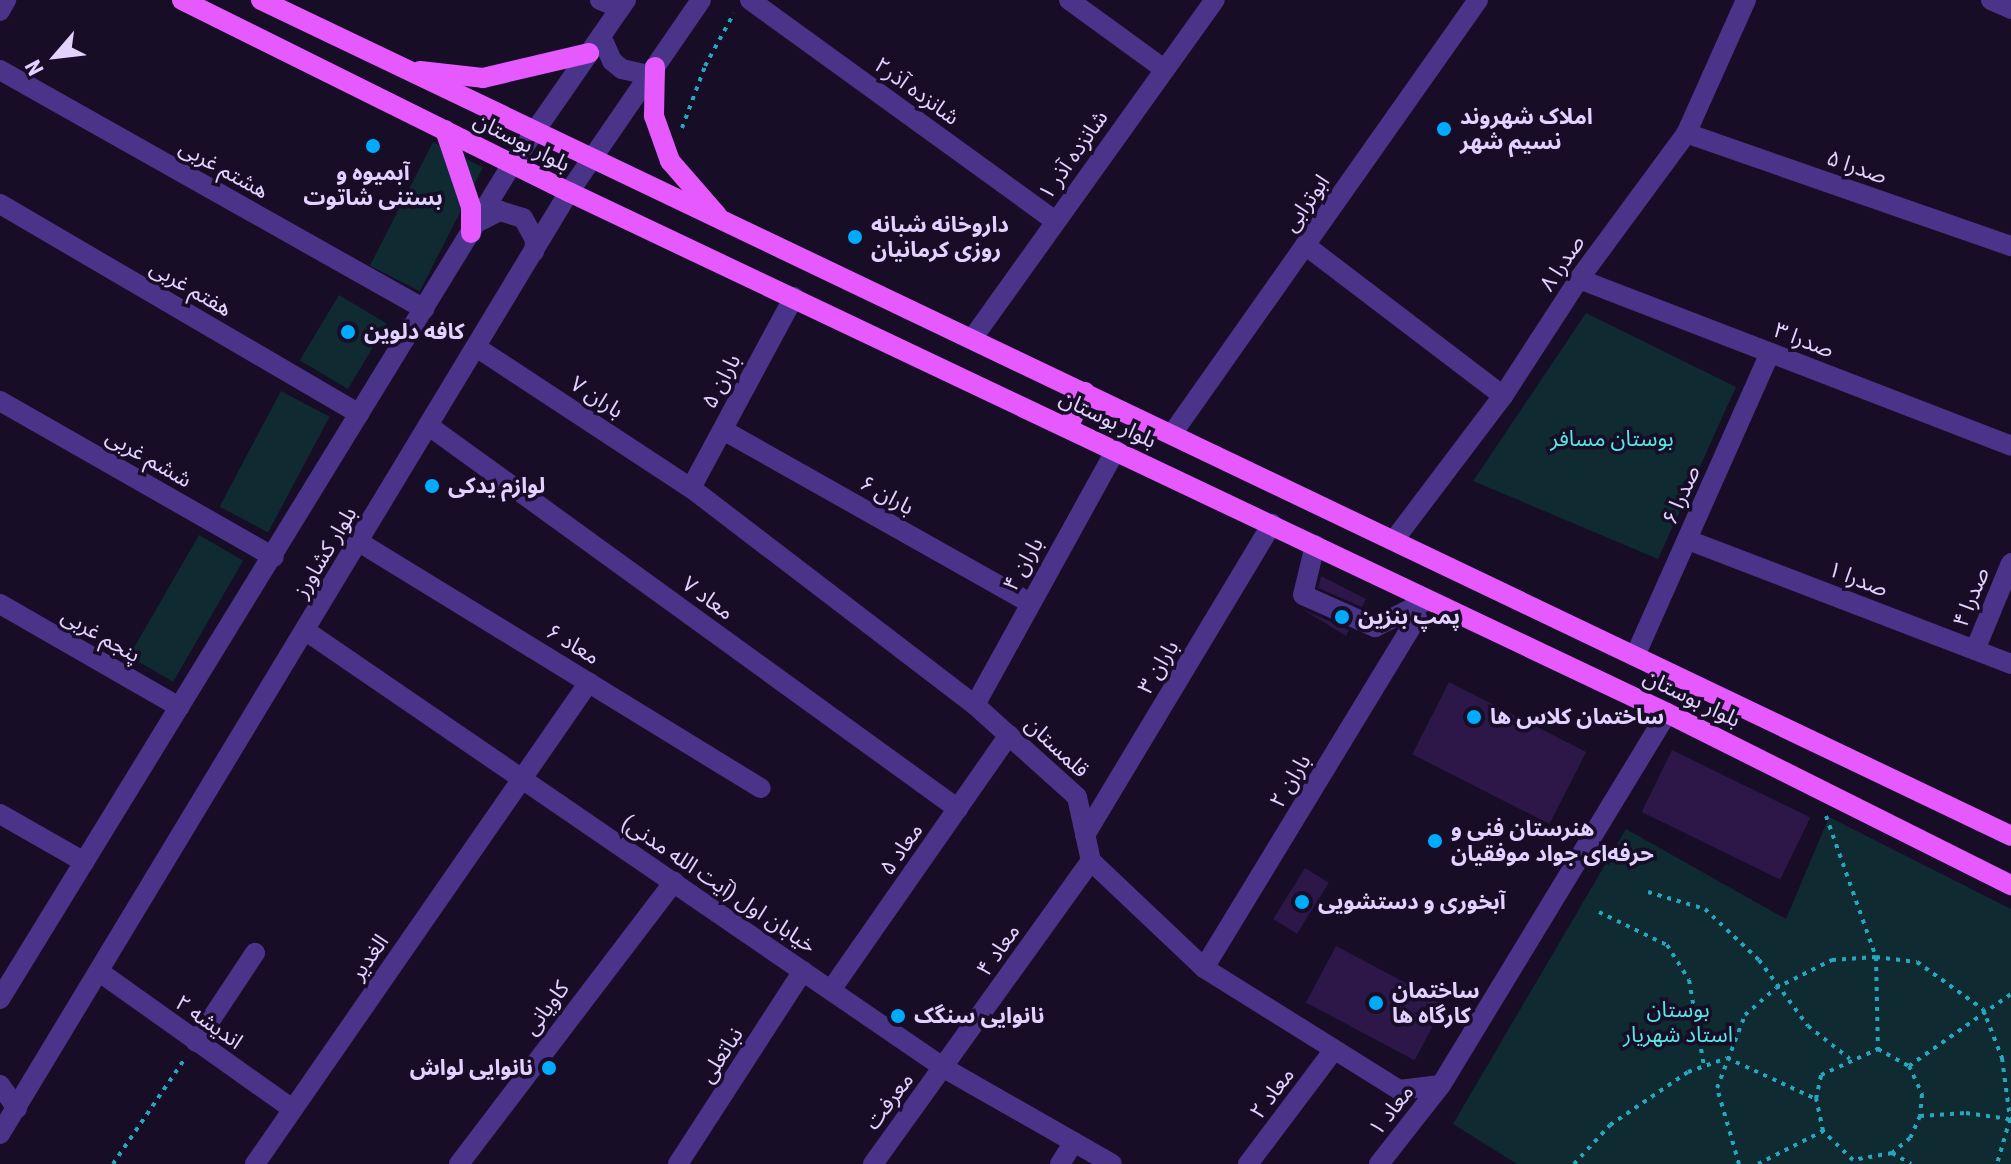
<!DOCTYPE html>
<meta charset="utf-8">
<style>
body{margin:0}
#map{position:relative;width:2011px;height:1164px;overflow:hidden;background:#170d26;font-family:"Roboto Condensed","Noto Sans Arabic",sans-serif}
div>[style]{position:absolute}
.green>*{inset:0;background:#0f2a30;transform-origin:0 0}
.building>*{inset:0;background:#2c1748;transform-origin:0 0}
.path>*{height:4px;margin-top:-2px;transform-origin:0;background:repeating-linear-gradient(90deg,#25a7c0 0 4px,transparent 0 10px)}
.minor>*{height:20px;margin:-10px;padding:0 10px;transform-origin:10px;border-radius:10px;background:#4a3489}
.major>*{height:20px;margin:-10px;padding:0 10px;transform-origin:10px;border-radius:10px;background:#e659ff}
.dots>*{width:22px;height:22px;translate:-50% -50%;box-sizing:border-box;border:4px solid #170d26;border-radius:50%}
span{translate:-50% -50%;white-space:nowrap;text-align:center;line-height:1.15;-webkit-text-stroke:7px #170d26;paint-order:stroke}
.street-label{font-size:22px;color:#e1d2ff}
.poi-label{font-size:22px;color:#e1d2ff;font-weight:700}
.left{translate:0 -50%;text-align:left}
.right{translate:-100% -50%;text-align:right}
.park-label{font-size:22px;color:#54e9e5}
.north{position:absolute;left:16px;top:16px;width:80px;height:80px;-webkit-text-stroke:6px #170d26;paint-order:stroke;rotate:242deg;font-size:22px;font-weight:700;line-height:32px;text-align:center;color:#e1d2ff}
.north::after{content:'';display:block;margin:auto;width:28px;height:36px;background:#e1d2ff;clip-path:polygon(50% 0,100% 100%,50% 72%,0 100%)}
</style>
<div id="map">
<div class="green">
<div style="left:433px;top:142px;width:56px;height:139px;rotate:27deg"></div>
<div style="left:339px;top:295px;width:56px;height:76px;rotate:31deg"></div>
<div style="clip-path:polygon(1586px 313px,1736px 387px,1658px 559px,1473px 481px)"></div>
<div style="left:281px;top:391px;width:55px;height:131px;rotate:28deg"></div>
<div style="left:199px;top:535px;width:51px;height:140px;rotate:30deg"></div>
<div style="clip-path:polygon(1829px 817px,2011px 909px,2011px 1164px,1517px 1164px,1453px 1124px,1626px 829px,1786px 919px)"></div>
</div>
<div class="building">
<div style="clip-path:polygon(1321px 576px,1366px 599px,1362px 607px,1318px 588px)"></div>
<div style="clip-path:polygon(1302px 609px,1349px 630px,1346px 636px)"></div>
<div style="left:1449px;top:682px;width:154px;height:81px;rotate:27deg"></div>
<div style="left:1672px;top:750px;width:154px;height:69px;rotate:26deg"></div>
<div style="left:1305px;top:868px;width:28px;height:60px;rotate:32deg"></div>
<div style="left:1336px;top:946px;width:123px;height:64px;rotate:28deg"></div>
</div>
<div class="path">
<div style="left:682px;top:128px;width:66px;rotate:-69.6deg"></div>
<div style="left:705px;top:66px;width:60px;rotate:-61.3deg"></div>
<div style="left:1826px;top:816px;width:150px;rotate:70.5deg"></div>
<div style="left:1876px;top:957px;width:92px;rotate:88.8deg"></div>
<div style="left:1648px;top:892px;width:59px;rotate:16.6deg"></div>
<div style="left:1705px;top:909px;width:74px;rotate:43.4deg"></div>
<div style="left:1759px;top:960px;width:82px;rotate:53.4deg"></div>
<div style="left:1808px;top:1026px;width:53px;rotate:38.2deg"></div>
<div style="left:1599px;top:912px;width:76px;rotate:25.9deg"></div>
<div style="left:1667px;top:945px;width:41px;rotate:57.8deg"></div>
<div style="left:1689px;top:980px;width:87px;rotate:80.1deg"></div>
<div style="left:1878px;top:1049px;width:35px;rotate:29deg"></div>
<div style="left:1909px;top:1066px;width:31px;rotate:65deg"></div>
<div style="left:1922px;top:1094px;width:22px;rotate:95deg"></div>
<div style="left:1920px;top:1116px;width:24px;rotate:114deg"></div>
<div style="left:1910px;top:1138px;width:23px;rotate:140deg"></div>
<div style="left:1892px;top:1153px;width:40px;rotate:170deg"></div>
<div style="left:1853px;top:1160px;width:42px;rotate:-136deg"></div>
<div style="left:1823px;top:1131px;width:33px;rotate:-102deg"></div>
<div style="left:1816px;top:1099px;width:25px;rotate:-78deg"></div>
<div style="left:1821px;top:1075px;width:63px;rotate:-24.5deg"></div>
<div style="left:1909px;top:1066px;width:125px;rotate:-35.2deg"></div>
<div style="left:1920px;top:1116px;width:46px;rotate:-3.7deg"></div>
<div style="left:1966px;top:1113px;width:43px;rotate:7.9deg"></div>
<div style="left:1892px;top:1153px;width:22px;rotate:30deg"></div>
<div style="left:113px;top:1164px;width:130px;rotate:-55.7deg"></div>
<div style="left:1574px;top:1164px;width:53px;rotate:-47.3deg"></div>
<div style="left:1610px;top:1125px;width:94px;rotate:-34.2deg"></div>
<div style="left:1688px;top:1072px;width:41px;rotate:-19.7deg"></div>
<div style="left:1727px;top:1058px;width:98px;rotate:24.7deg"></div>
<div style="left:1739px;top:1164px;width:79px;rotate:-106.1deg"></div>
<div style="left:1717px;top:1088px;width:78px;rotate:-69deg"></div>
<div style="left:1745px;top:1015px;width:41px;rotate:-41.1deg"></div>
<div style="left:1776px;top:988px;width:63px;rotate:-26.6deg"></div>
<div style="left:1832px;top:960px;width:44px;rotate:-3.9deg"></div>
<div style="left:1876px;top:957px;width:41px;rotate:7deg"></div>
<div style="left:1917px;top:962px;width:81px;rotate:35.5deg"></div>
<div style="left:1983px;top:1009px;width:53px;rotate:68.8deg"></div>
<div style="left:2002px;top:1058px;width:62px;rotate:82.5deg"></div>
<div style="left:2010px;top:1119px;width:47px;rotate:106.1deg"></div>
<div style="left:1758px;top:1164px;width:73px;rotate:-26.9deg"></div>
</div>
<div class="minor">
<div style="left:600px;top:0;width:22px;rotate:22deg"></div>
<div style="left:750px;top:0;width:377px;rotate:35.9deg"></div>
<div style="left:1069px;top:0;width:117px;rotate:36deg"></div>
<div style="left:1991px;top:0;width:22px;rotate:24deg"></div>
<div style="left:0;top:11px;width:13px;rotate:-61deg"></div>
<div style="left:601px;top:36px;width:27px;rotate:66deg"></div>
<div style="left:612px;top:61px;width:13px;rotate:39deg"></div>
<div style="left:622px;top:69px;width:28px;rotate:13deg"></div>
<div style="left:0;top:70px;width:487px;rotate:29.4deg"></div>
<div style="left:1686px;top:133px;width:344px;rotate:19.2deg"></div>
<div style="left:0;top:204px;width:416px;rotate:30.3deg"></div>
<div style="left:478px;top:222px;width:25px;rotate:-27deg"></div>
<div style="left:500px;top:211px;width:24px;rotate:17deg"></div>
<div style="left:523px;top:218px;width:25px;rotate:61deg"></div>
<div style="left:535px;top:240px;width:12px;rotate:95deg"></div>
<div style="left:1305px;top:245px;width:249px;rotate:37.3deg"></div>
<div style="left:1579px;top:279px;width:463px;rotate:21.1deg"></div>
<div style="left:972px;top:339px;width:417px;rotate:-54.4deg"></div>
<div style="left:476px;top:347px;width:257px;rotate:33.3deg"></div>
<div style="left:691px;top:488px;width:357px;rotate:37.4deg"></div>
<div style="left:975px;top:705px;width:137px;rotate:42deg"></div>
<div style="left:1077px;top:797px;width:66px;rotate:77.7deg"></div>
<div style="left:1091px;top:861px;width:156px;rotate:43.4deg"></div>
<div style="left:1204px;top:968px;width:230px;rotate:32deg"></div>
<div style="left:1399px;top:1090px;width:42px;rotate:-6.8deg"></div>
<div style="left:0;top:401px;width:315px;rotate:29.7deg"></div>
<div style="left:429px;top:426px;width:653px;rotate:35.9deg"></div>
<div style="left:723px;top:430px;width:350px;rotate:29.4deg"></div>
<div style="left:1172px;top:434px;width:531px;rotate:-54.81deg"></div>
<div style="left:691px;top:488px;width:217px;rotate:-61.7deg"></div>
<div style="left:1394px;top:540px;width:181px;rotate:-52.9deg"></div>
<div style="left:1503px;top:396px;width:140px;rotate:-57deg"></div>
<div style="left:1579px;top:279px;width:180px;rotate:-53.6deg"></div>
<div style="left:1686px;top:134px;width:147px;rotate:-65.9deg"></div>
<div style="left:1688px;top:540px;width:346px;rotate:21deg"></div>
<div style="left:359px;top:542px;width:471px;rotate:31.5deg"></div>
<div style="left:1315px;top:545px;width:51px;rotate:103.5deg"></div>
<div style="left:1303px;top:595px;width:79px;rotate:24deg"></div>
<div style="left:1375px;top:627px;width:57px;rotate:-27deg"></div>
<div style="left:0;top:604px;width:207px;rotate:29.9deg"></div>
<div style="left:306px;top:631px;width:773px;rotate:34.41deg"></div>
<div style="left:944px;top:1068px;width:193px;rotate:29.7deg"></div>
<div style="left:1975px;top:650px;width:94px;rotate:-67.5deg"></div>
<div style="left:1635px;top:656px;width:332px;rotate:-66deg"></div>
<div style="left:975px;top:705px;width:291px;rotate:-61.1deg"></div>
<div style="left:0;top:814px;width:97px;rotate:29.7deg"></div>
<div style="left:1085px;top:835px;width:363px;rotate:-59deg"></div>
<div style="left:1204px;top:968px;width:410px;rotate:-58.7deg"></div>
<div style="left:101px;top:973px;width:233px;rotate:35.4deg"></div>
<div style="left:831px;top:990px;width:311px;rotate:-55.1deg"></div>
<div style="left:0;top:999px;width:979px;rotate:-58.48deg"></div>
<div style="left:512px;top:164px;width:200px;rotate:-55.2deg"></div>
<div style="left:196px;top:1042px;width:107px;rotate:-56.5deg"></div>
<div style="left:0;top:1085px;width:29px;rotate:54deg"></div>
<div style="left:0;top:1134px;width:1101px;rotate:-58.87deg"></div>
<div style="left:569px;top:192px;width:233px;rotate:-55.5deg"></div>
<div style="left:255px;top:1164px;width:586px;rotate:-55.28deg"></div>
<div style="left:459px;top:1164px;width:355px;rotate:-52.7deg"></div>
<div style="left:678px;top:1164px;width:230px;rotate:-57.1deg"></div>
<div style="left:873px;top:1164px;width:373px;rotate:-54.3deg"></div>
<div style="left:1060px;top:1164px;width:26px;rotate:-58deg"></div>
<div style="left:1248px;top:1164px;width:143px;rotate:-53deg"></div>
<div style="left:1379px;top:1164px;width:100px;rotate:-51.9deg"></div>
<div style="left:1441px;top:1085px;width:435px;rotate:-58.7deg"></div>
</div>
<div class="major">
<div style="left:182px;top:0;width:432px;rotate:26.4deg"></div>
<div style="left:569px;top:192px;width:1215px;rotate:25.38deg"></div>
<div style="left:1667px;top:713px;width:385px;rotate:26.6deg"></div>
<div style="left:261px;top:0;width:1939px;rotate:25.53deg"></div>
<div style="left:655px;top:67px;width:49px;rotate:91.2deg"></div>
<div style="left:654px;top:116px;width:48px;rotate:70.4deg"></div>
<div style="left:670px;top:161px;width:72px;rotate:49deg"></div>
<div style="left:420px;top:71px;width:63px;rotate:6.3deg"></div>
<div style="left:483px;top:78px;width:109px;rotate:-13.3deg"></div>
<div style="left:445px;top:130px;width:81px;rotate:71.3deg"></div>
<div style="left:471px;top:207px;width:26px;rotate:90deg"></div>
<div style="left:1068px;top:427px;width:39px;rotate:-64deg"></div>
</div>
<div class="dots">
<div style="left:1444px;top:129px;background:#00abfd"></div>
<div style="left:373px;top:146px;background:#00abfd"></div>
<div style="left:855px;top:237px;background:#00abfd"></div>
<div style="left:348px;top:332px;background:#00abfd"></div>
<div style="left:432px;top:486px;background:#00abfd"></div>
<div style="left:1342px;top:617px;background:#00abfd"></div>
<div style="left:1474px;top:717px;background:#00abfd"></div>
<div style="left:1435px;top:841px;background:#00abfd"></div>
<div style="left:1302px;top:902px;background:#00abfd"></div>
<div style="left:1376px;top:1003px;background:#00abfd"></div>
<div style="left:898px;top:1016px;background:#00abfd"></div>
<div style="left:549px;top:1068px;background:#00abfd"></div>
</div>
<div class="street-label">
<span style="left:917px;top:91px;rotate:36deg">شانزده آذر۲</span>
<span style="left:522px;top:142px;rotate:27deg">بلوار بوستان</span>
<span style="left:1073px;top:155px;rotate:-55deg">شانزده آذر ۱</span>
<span style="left:1857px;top:167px;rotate:19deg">صدرا ۵</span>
<span style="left:224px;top:169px;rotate:29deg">هشتم غربی</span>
<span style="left:1306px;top:203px;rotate:-55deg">ابوترابی</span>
<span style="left:1562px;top:263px;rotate:-56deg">صدرا ۸</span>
<span style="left:191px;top:288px;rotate:30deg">هفتم غربی</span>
<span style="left:1804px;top:340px;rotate:21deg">صدرا ۳</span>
<span style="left:721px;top:381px;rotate:-62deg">باران ۵</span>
<span style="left:597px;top:397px;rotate:33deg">باران ۷</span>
<span style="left:1108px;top:419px;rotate:26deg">بلوار بوستان</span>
<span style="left:149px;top:458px;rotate:30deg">ششم غربی</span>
<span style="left:887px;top:495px;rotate:29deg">باران ۶</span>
<span style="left:1681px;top:495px;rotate:-66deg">صدرا ۶</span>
<span style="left:325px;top:552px;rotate:-59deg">بلوار کشاورز</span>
<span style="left:1023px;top:564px;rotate:-60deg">باران ۴</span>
<span style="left:1858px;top:579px;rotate:21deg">صدرا ۱</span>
<span style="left:1971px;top:597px;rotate:-68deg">صدرا ۴</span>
<span style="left:708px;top:598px;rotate:36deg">معاد ۷</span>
<span style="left:101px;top:635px;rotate:30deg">پنجم غربی</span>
<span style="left:573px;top:644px;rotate:31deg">معاد ۶</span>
<span style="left:1158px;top:667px;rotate:-59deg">باران ۳</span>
<span style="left:1692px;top:698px;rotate:26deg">بلوار بوستان</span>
<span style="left:1057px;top:747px;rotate:43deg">قلمستان</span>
<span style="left:1290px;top:781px;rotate:-59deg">باران ۲</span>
<span style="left:901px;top:849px;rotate:-55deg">معاد ۵</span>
<span style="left:719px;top:884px;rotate:34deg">خیابان اول (آیت الله مدنی)</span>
<span style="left:998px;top:950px;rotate:-55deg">معاد ۴</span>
<span style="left:369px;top:957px;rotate:-55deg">الغدیر</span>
<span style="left:546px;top:1008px;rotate:-53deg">کاویانی</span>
<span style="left:209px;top:1022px;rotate:35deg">اندیشه ۲</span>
<span style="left:721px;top:1055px;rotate:-57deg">نباتعلی</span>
<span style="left:1272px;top:1093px;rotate:-53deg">معاد ۲</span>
<span style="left:889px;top:1101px;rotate:-53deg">معرفت</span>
<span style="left:1391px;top:1110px;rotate:-52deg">معاد ۱</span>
</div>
<div class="poi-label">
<span class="left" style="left:1460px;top:129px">املاک شهروند<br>نسیم شهر</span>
<span style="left:373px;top:185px">آبمیوه و<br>بستنی شاتوت</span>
<span class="left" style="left:871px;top:237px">داروخانه شبانه<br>روزی کرمانیان</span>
<span class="left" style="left:364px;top:332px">کافه دلوین</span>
<span class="left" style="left:448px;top:486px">لوازم یدکی</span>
<span class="left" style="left:1358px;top:617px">پمپ بنزین</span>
<span class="left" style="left:1490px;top:717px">ساختمان کلاس ها</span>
<span class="left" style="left:1451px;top:841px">هنرستان فنی و<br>حرفه‌ای جواد موفقیان</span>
<span class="left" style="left:1318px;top:902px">آبخوری و دستشویی</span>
<span class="left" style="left:1392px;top:1003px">ساختمان<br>کارگاه ها</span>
<span class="left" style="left:914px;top:1016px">نانوایی سنگک</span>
<span class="right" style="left:533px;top:1068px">نانوایی لواش</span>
</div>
<div class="park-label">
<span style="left:1612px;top:439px">بوستان مسافر</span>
<span style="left:1678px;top:1022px">بوستان<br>استاد شهریار</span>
</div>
<div class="north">N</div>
</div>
